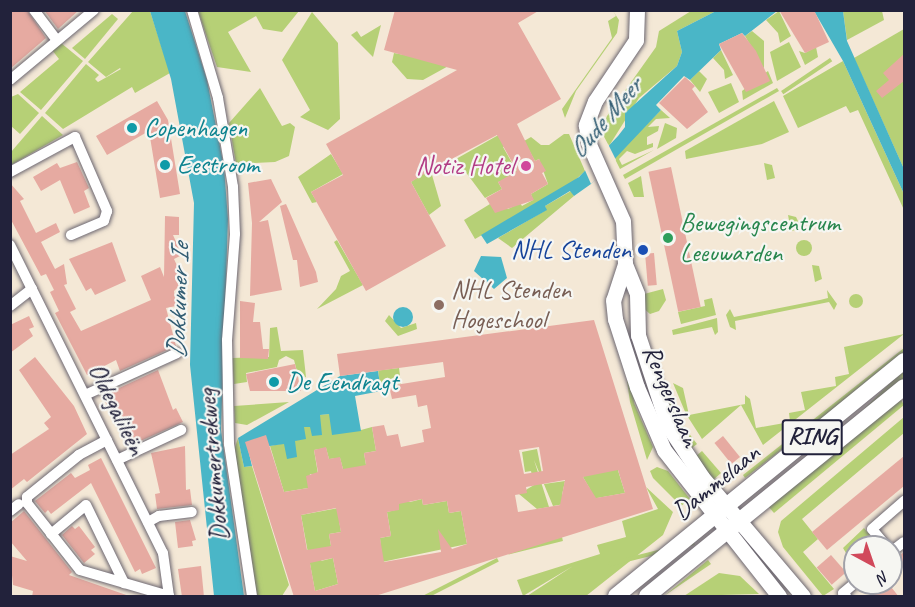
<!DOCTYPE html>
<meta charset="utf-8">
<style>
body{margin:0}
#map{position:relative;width:915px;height:607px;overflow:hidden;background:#f4e8d6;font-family:Caveat,sans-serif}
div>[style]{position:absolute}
.green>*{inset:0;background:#b6d076;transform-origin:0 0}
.round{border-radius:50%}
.water>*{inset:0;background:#4ab6c7}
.pier>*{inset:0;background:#f4e8d6}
.building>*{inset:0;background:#e6aaa1;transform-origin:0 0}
.roads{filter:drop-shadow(0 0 2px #6c6771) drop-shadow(0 0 2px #6c6771)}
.street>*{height:10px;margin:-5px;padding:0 5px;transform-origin:5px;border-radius:5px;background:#fff}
.secondary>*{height:15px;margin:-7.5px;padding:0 7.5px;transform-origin:7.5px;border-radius:7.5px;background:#fff}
.primary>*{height:16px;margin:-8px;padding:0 8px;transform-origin:8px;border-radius:8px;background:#fff}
.dots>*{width:16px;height:16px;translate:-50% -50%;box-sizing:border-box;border:3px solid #f6f6f2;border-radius:50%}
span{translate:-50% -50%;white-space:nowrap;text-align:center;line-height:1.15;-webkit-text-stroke:4.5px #f6f6f2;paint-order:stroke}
.shield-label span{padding:2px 4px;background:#f6f6f2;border:2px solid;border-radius:4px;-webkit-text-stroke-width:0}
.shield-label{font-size:24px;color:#22223b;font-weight:700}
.culture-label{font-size:26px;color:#0d838f}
.left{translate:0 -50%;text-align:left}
.hotel-label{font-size:26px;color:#b23c85}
.right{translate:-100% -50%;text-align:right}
.leisure-label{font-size:26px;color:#27864d}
.transit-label{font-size:26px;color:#164399}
.education-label{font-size:26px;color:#785e54}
.street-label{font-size:26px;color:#22223b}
.water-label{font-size:27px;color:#325d73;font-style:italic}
.frame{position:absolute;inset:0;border:12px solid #22223b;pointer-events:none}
.north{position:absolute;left:843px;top:535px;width:60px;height:60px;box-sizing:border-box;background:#f6f6f2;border:2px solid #a1a1a9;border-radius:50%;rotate:140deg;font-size:16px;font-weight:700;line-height:24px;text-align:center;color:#22223b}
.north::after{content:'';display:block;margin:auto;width:21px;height:27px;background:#d1495b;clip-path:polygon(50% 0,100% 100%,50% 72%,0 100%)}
</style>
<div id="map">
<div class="green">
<div style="clip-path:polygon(133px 11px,150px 11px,170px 73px,135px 93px,132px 87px,63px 129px,45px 113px,86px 64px,99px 75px,95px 79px,98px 82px,121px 69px,124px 74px,120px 68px,106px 77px,88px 62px)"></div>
<div style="clip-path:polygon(198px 11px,198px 10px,299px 11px,282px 32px,263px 29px,256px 16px,228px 32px,251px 72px,217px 67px)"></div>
<div style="clip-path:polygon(613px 11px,619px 20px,617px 33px,576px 91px,565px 118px,562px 109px,612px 38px,608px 21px,616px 16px)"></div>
<div style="clip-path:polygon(691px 11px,716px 11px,677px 31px,682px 52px,677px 66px,639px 98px,609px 146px,601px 131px,607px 116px,656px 47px,659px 31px)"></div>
<div style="clip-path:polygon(779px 11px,791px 36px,780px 43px,778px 33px,766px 20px)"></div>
<div style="clip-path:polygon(843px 11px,882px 11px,884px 20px,847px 40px)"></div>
<div style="clip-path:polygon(312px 12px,338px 43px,340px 119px,328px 130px,300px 117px,310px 110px,282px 60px)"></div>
<div style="clip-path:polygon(112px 14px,118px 19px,85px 59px,72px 48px)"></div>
<div style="clip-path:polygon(381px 25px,373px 57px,351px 35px,357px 31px,361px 37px)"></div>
<div style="clip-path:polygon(904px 29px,904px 169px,854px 58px)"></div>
<div style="clip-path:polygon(752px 31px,764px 41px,764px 69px,745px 36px)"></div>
<div style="clip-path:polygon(789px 42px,801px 67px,777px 81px,770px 52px)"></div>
<div style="clip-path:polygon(61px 43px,83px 61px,41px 110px,20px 92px,59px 59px,52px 50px)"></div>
<div style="clip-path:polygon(816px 47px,818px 57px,805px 65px,799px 51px,805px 53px)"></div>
<div style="clip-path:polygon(721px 50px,733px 75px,725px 79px,724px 70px,713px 58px)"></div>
<div style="clip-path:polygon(394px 53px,452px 64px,423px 80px,407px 79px,392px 62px)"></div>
<div style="left:830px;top:58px;width:4px;height:59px;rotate:56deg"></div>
<div style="clip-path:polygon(843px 61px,904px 194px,904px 210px,858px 110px,850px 113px,846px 106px,798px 128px,783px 96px)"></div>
<div style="clip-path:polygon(699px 71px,707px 79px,700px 92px,690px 80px)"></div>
<div style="clip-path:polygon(768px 71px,773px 83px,743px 100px,742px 91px)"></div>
<div style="clip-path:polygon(731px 83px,739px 102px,719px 113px,708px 92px)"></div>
<div style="clip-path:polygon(260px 88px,282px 126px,290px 123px,295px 127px,289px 156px,275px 162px,236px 164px,229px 123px)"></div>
<div style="clip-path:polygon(777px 88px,779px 91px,625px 179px,623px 175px)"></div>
<div style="clip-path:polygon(18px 94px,39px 113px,20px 134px,11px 126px,11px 97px)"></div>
<div style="clip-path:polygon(774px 101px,789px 132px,762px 144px,686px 159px,685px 151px)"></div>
<div style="clip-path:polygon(661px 110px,670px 118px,656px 119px,648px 127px,659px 126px,658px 131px,647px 137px,647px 145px,653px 143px,653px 147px,635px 154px,627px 151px,619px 159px,622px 165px,654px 150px,620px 169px,614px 157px)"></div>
<div style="clip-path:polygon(42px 116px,63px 135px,11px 165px,11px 152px)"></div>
<div style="clip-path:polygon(665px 123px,677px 128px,676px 138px,657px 149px)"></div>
<div style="clip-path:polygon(502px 133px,508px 144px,503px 147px,519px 175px,498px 182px,502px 189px,485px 198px,456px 159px)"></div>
<div style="clip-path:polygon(564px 134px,569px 134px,585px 171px,571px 184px,475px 239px,464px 220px,490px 204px,508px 209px,520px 203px,522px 206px,533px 200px,531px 194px,548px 184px,539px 159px,535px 161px,524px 141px,531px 137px,541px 145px,549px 145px)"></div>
<div style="clip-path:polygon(331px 154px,343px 174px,311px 192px,317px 202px,312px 203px,298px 177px)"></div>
<div style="clip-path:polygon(764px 163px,772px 165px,775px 178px,767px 180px)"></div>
<div style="clip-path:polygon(430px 168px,441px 206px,429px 215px,411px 182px)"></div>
<div style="clip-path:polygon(641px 176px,644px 197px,634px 197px,628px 183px)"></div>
<div style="clip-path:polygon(571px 191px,574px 196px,512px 248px,498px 238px,546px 210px,545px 206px)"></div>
<div style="clip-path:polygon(788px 215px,796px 217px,800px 225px,796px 230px,791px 231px)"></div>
<div style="clip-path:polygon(337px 240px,363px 285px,317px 309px,336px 289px,341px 276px,350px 271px,334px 242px)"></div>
<div class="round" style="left:796px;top:240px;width:16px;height:16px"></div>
<div style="clip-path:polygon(812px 265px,819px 266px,822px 279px,815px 282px)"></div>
<div style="clip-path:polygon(663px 289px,666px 300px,659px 311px,650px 314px,643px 308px,644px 294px)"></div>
<div style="clip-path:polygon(827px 290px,837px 304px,834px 310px,829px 302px,735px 321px,736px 330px,730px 327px,726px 315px,730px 309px,734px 317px,820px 300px,828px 298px)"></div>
<div class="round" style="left:849px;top:294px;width:14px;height:14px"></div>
<div style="clip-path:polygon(712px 298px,716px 315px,681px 324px,678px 312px,705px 306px,704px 300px)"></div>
<div style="clip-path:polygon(389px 315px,401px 328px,416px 323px,417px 329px,398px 336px,385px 321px)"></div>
<div style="clip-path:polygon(717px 318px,718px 332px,715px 335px,712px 327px,673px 335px,672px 330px)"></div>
<div style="clip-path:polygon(277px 327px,281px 351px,303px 350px,306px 377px,299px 379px,294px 360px,286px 356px,279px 360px,277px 367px,246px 373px,247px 382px,234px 384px,232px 358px,269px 357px,270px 328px)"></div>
<div style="clip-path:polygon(904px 334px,763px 445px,741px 405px,702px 439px,686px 414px,673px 383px,683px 388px,689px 415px,745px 404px,745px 395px,750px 399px,756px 428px,790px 422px,789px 413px,805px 410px,801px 392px,836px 386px,835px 377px,849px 374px,844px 347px)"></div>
<div style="clip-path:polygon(904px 348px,904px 354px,745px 478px,743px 475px)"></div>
<div style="left:399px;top:368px;width:16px;height:21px;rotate:83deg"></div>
<div style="clip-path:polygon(904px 369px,904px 380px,759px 495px,863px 410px)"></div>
<div style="clip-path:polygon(632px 380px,634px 403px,653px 447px,647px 460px,630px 402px,627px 381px)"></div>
<div style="clip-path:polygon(666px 386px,681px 423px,697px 444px,692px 448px,671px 412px)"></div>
<div style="clip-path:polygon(900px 398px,904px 405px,774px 513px,768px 506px)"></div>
<div style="clip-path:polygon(289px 402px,247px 425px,235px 423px,234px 406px)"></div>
<div style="clip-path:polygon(329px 414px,361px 430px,372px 427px,376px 451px,364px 453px,368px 477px,343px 469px,340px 458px,329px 459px,326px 448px,314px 450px,318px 474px,310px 474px,308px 488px,284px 492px,270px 446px,295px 441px,304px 427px,310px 426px,319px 415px)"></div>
<div style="clip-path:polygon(904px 417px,904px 433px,802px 519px,818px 539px,803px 552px,834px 589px,823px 596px,783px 547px,778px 532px,781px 521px)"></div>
<div style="clip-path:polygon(607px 435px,625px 493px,553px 506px,534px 460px,549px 507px,537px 509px,519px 494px,534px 485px,531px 471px,525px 472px,522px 452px,537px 449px,544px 484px,565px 481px,562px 495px,590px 489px,583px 477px)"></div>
<div style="clip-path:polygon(238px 438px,244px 467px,252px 466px,289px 585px,282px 596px,257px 596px,234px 450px)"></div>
<div style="clip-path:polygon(702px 451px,721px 473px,712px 481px,696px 456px)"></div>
<div style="clip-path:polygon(657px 467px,668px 471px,690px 499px,681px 506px,653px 478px,650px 471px)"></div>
<div style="clip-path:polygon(646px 487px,673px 512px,663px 535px,586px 596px,527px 596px,573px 566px,523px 596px,517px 580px,600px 554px,597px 545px,626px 537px,622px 521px,658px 509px)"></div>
<div style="clip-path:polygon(398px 497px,410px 502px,422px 499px,423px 505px,447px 501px,449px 513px,461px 511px,467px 544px,382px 562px,380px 538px,391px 536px,387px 512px,399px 509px)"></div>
<div style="clip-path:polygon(349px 506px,339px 520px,341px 532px,329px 534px,331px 546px,321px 561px,333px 558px,338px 584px,315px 591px,301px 515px)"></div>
<div style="clip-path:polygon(864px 528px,880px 547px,855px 547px,855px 568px,843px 548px)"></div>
<div style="left:562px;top:537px;width:4px;height:56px;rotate:76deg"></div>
<div style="left:694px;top:541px;width:4px;height:89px;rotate:76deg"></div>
<div style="left:497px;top:558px;width:4px;height:131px;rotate:63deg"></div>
<div style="clip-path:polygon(708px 560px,711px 564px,664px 596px)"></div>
<div style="clip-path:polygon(719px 573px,740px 576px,759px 594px,684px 596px)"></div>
</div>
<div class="water">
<div style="clip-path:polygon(150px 11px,185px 11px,207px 80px,224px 167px,228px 219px,221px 430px,244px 596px,214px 596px,190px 365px,194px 203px,171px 79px)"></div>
<div style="clip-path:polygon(716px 11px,777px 11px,745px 36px,742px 33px,719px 44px,721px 50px,690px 80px,684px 76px,656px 105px,661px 110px,591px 184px,574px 196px,570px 191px,545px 206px,547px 210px,487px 244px,481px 235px,579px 177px,618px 136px,625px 127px,625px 113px,677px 66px,682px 52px,677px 31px)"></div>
<div style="clip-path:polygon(814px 11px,843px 11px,847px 41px,904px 169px,904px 194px,843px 61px)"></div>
<div style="clip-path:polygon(481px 256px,501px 257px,507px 278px,494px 289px,474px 271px)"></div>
<div class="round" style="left:393px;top:307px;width:20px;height:20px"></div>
<div style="clip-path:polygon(378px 371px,381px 391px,355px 396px,361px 431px,332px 435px,329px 414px,320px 415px,322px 435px,312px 436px,310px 427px,304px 427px,306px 439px,295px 441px,297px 457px,287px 459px,284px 444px,248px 449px,252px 466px,244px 467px,238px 438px,340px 376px)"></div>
</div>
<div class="pier">
<div style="clip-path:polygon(608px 144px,616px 160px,591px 184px,584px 168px)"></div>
</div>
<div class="building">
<div style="clip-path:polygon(10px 10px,27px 10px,46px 38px,10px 69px)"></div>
<div style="clip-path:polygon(44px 10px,79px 10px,58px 29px)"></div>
<div style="clip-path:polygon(395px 10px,540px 10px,518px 23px,561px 99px,517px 124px,535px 161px,539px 159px,546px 171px,542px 173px,548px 184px,531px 194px,534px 200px,495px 213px,486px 198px,502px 189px,498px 182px,517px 171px,497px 135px,431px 170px,411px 182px,446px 246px,366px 291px,311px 192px,343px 175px,326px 144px,457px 70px,384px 50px)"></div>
<div style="clip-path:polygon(779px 10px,814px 10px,829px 42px,805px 53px)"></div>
<div style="clip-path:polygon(742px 33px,756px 51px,770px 81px,746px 92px,719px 44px)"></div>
<div style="clip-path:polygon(904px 54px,904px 81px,882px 98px,876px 91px,889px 80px,883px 73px)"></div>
<div style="clip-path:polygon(685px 77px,695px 86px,692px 89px,708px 112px,687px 129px,659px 103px)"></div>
<div style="clip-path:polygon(157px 101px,168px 120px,180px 194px,160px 198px,149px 131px,107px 155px,96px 136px)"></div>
<div style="clip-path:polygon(77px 162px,89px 188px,84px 191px,90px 207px,74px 214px,60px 180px,41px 191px,33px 177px,57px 163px,60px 168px)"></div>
<div style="left:671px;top:167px;width:143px;height:23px;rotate:78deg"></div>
<div style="clip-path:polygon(271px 179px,282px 202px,259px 222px,268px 220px,282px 290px,250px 296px,252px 223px,248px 183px)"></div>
<div style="clip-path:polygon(10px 183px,24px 199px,20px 201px,36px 233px,56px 223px,60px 232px,41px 242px,55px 269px,64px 264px,67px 284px,64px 285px,76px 309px,70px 312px,81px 331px,151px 300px,141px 276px,160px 267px,164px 277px,165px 216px,179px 217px,179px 235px,173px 235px,182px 255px,174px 259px,184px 281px,174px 291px,176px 306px,166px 308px,176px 346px,120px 371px,116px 360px,87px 375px,55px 313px,59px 311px,50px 292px,54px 290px,46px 274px,41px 276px,10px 218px)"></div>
<div style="clip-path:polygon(286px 204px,316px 272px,318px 282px,300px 287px,297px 260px,293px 260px,280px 206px)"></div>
<div style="clip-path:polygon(112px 242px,126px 281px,95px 295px,91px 288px,86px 291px,69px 259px)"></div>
<div style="left:654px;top:253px;width:32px;height:9px;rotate:85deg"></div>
<div style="clip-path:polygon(240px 301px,255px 303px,253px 322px,260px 322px,263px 349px,269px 349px,268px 359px,240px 358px)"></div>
<div style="clip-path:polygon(29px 316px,34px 327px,29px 329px,33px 336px,10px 353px,10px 325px)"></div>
<div style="clip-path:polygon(evenodd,594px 320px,653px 509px,372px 597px,294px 597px,245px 442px,266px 435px,284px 492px,308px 488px,306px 476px,318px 472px,314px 450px,326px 447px,329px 459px,340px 457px,343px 469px,366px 465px,364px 453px,376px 451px,372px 427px,384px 425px,387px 436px,398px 434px,401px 447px,424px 442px,422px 430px,431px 428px,427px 405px,418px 407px,416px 395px,392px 399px,389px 386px,445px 377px,443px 362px,340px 376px,337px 354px,594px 320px,539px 447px,543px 471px,524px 474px,519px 450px,539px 447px,594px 320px,618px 470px,625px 493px,596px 498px,583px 477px,618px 470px,594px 320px,565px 480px,560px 505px,518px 512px,515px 495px,527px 493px,526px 487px,565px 480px,594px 320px,422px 499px,423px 505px,447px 501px,449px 513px,461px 511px,467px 544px,452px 549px,438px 529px,441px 552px,384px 562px,380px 538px,391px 536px,387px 512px,399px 510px,399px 504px,422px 499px,594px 320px,336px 508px,341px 532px,329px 534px,331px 546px,307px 550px,301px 515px,336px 508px,594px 320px,333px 558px,338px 584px,315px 591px,310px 563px,333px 558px)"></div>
<div style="clip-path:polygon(35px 357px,74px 406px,87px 434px,27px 482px,24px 479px,10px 490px,10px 455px,49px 429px,44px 423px,51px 417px,19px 370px)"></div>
<div style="clip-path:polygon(295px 364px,301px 391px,250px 391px,246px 374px)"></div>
<div style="clip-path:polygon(158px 370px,173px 410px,176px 408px,183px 422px,127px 447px,111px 406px,108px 407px,102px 396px)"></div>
<div style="left:723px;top:436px;width:27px;height:11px;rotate:51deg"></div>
<div style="clip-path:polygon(185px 446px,186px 490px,190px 489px,192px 505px,157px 509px,155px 494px,160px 493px,151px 453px)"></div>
<div style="clip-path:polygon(904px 456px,904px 486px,827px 550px,812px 532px)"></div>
<div style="clip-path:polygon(101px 458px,156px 568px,142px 574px,140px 569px,135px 572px,91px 483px,51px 514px,48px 510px,45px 513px,35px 501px,71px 473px,75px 478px,90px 470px,88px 465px)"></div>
<div style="clip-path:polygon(24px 511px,72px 572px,69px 575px,132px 597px,32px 597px,33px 591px,13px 585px,10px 556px,27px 561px,10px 541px,10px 523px)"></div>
<div style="clip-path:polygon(190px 520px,196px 540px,192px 541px,193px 546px,178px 548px,175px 522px)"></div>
<div style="clip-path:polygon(72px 526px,75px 529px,79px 526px,95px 547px,91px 550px,95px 554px,84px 563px,62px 535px)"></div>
<div style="clip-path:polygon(904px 552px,904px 566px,891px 577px,891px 563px)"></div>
<div style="left:831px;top:555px;width:23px;height:19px;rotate:49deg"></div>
<div style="clip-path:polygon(201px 566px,204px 597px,182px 597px,178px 569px)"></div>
<div style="clip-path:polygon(867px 583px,888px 583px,899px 597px,867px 597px,874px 591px)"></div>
</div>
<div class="roads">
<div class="street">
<div style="left:34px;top:10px;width:38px;rotate:53deg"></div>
<div style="left:192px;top:10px;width:92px;rotate:73.5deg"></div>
<div style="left:218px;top:98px;width:90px;rotate:80.4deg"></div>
<div style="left:233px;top:187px;width:47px;rotate:87.6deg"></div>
<div style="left:235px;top:234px;width:106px;rotate:94.3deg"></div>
<div style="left:227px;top:340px;width:104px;rotate:88.9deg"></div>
<div style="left:229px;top:444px;width:154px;rotate:81.4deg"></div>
<div style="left:10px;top:80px;width:109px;rotate:-39.8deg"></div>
<div style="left:10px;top:172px;width:74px;rotate:-28.3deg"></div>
<div style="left:75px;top:137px;width:81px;rotate:66.6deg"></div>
<div style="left:107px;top:211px;width:10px;rotate:107deg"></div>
<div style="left:104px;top:221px;width:36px;rotate:157deg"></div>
<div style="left:10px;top:245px;width:344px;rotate:63.6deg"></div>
<div style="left:163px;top:553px;width:43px;rotate:82.1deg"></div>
<div style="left:10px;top:306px;width:28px;rotate:-38deg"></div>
<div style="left:85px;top:395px;width:101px;rotate:-24.5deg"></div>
<div style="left:107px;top:440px;width:32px;rotate:152deg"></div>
<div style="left:79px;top:455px;width:67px;rotate:141.1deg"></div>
<div style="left:27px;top:497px;width:6px;rotate:90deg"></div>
<div style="left:27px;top:503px;width:85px;rotate:51.7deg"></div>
<div style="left:80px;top:570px;width:93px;rotate:16.3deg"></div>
<div style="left:117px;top:460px;width:71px;rotate:-25.1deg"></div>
<div style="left:10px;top:511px;width:11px;rotate:-38deg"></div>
<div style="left:148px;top:522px;width:13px;rotate:-29deg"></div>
<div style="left:159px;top:516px;width:33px;rotate:-7deg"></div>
<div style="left:51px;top:534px;width:45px;rotate:-39.6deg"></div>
<div style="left:86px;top:505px;width:87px;rotate:64deg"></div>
<div style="left:887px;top:547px;width:23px;rotate:-130deg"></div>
<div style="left:872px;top:529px;width:43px;rotate:-41.2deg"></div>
<div style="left:891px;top:552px;width:16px;rotate:-38deg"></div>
<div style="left:846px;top:596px;width:4px;rotate:-135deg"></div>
<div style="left:843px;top:593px;width:16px;rotate:-40deg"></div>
</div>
<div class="secondary">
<div style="left:637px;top:10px;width:30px;rotate:92deg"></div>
<div style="left:636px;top:40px;width:73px;rotate:123.9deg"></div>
<div style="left:595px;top:101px;width:26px;rotate:111deg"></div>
<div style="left:586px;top:125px;width:17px;rotate:83deg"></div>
<div style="left:588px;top:142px;width:86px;rotate:66.1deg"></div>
<div style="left:623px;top:221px;width:43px;rotate:87.3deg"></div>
<div style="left:625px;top:264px;width:38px;rotate:108deg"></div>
<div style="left:613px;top:300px;width:19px;rotate:84deg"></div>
<div style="left:615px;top:319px;width:71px;rotate:72.1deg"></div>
<div style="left:637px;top:387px;width:69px;rotate:66.8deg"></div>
<div style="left:664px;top:450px;width:186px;rotate:51.8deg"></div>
<div style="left:625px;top:264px;width:32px;rotate:68deg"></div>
<div style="left:637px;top:294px;width:41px;rotate:88.6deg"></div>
<div style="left:638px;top:335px;width:96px;rotate:71.8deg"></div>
<div style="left:668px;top:426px;width:61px;rotate:56.3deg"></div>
<div style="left:702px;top:477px;width:156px;rotate:49.7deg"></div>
</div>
<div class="primary">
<div style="left:616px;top:596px;width:372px;rotate:-39.2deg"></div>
<div style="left:647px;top:596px;width:331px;rotate:-39.1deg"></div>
</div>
</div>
<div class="dots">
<div style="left:132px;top:128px;background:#0f9aa8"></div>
<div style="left:165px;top:165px;background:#0f9aa8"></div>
<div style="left:526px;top:166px;background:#d1479c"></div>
<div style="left:668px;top:238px;background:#2e9e5b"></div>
<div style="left:643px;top:250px;background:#1a4fb4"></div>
<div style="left:439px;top:305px;background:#8d6e63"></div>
<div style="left:274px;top:382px;background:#0f9aa8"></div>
</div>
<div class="shield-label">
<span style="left:812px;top:437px">RING</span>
</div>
<div class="culture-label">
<span class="left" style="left:144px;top:128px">Copenhagen</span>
<span class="left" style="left:177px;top:165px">Eestroom</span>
<span class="left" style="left:286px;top:382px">De Eendragt</span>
</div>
<div class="hotel-label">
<span class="right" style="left:514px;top:166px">Notiz Hotel</span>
</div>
<div class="leisure-label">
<span class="left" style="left:680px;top:238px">Bewegingscentrum<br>Leeuwarden</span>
</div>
<div class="transit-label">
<span class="right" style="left:631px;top:250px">NHL Stenden</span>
</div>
<div class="education-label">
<span class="left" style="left:451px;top:305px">NHL Stenden<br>Hogeschool</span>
</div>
<div class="street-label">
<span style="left:671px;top:396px;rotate:67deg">Rengerslaan</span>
<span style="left:117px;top:409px;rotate:64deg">Oldegalileën</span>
<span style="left:213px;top:465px;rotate:-95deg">Dokkumertrekweg</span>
<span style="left:716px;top:482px;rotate:-39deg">Dammelaan</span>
</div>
<div class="water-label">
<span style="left:605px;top:118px;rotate:-49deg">Oude Meer</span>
<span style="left:178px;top:301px;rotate:-88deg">Dokkumer Ie</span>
</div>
<div class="frame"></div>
<div class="north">N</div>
</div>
